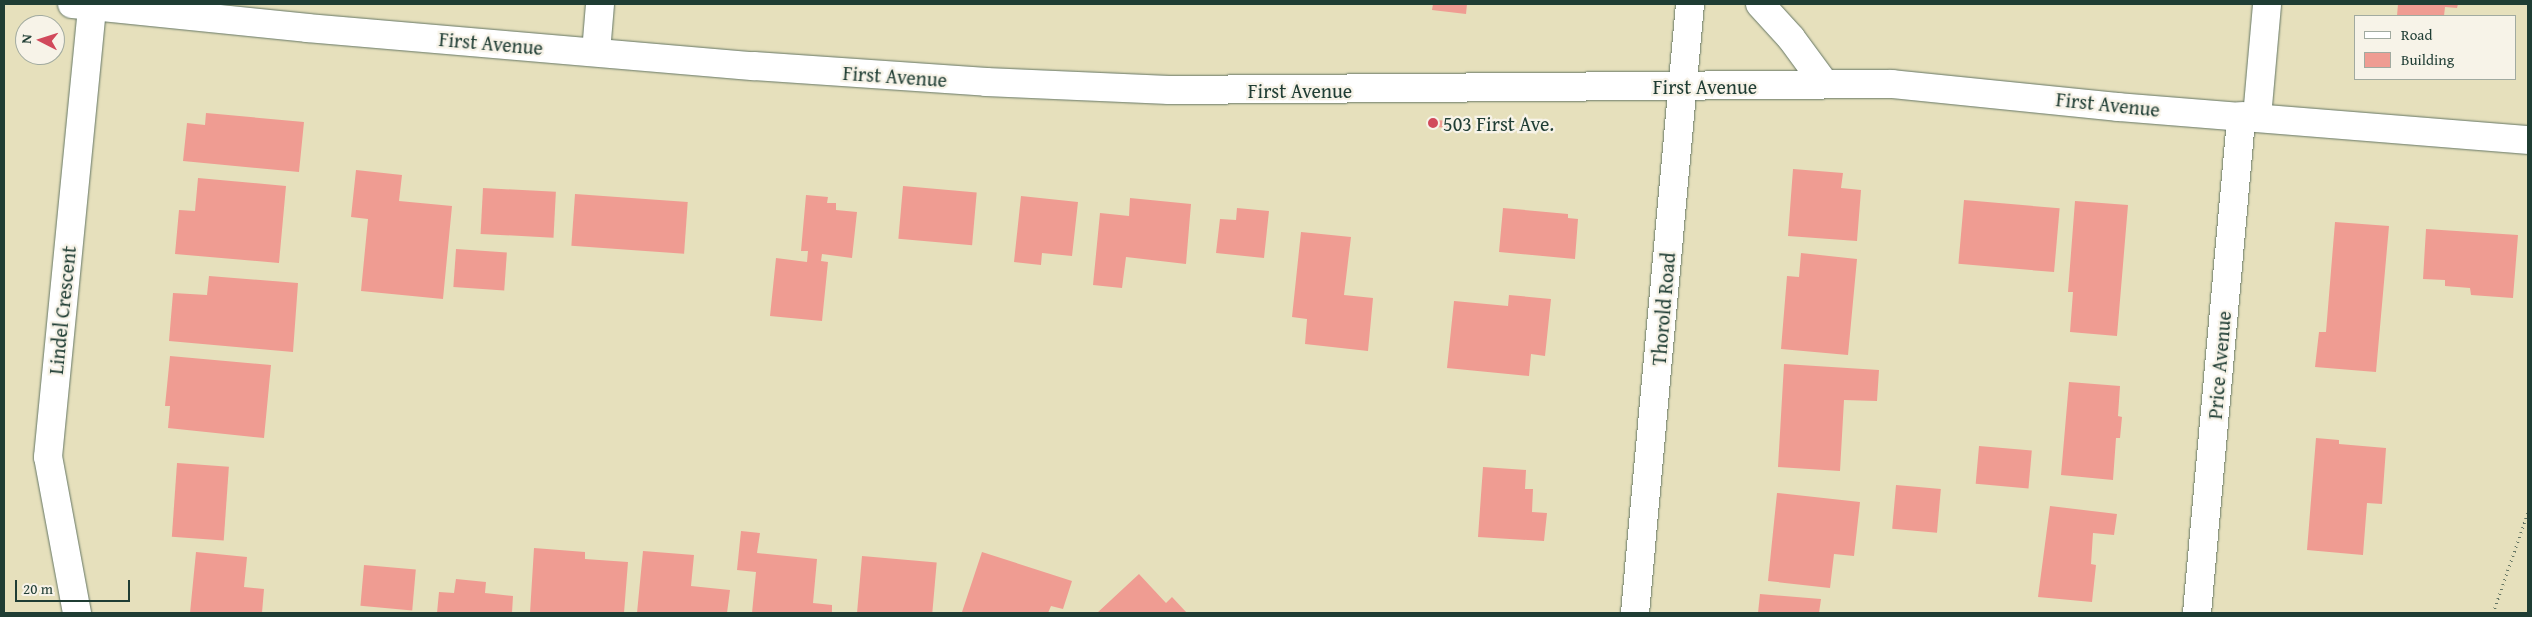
<!DOCTYPE html>
<style>
body{margin:0}
#map{position:relative;width:2532px;height:617px;overflow:hidden;background:#e6e0bc;font-family:"Gentium Book Plus",serif}
div>[style]{position:absolute}
.building>*{inset:0;background:#ef9c92;transform-origin:0 0}
.path>*{height:3px;margin-top:-1.5px;transform-origin:0;background:repeating-linear-gradient(90deg,#657664 0 1px,transparent 0 5px)}
.roads{filter:drop-shadow(0 0 1px #657664) drop-shadow(0 0 1px #657664)}
.minor>*{height:28px;margin:-14px;padding:0 14px;transform-origin:14px;border-radius:14px;background:#fff}
.dots>*{width:14px;height:14px;translate:-50% -50%;box-sizing:border-box;border:2px solid #f7f3e8;border-radius:50%}
span{translate:-50% -50%;white-space:nowrap;text-align:center;line-height:1.15;-webkit-text-stroke:4.5px #f7f3e8;paint-order:stroke}
.street-label{font-size:20px;color:#1f3d34}
.poi-label{font-size:20px;color:#1f3d34}
.left{translate:0 -50%;text-align:left}
.frame{position:absolute;inset:0;border:5px solid #1f3d34;pointer-events:none}
.legend{position:absolute;left:2354px;top:15px;width:162px;height:65px;box-sizing:border-box;background:#f7f3e8;border:1px solid #a1aaa0;margin:0;padding:6px 9px;list-style:none;font-size:15px;color:#1f3d34}
.legend li{display:flex;align-items:center;gap:10px;height:25px}
.legend b{width:25px;border:1px solid #a1aaa0}
.north{position:absolute;left:15px;top:15px;width:50px;height:50px;box-sizing:border-box;background:#f7f3e8;border:1px solid #a1aaa0;border-radius:50%;rotate:275deg;font-size:14px;font-weight:700;line-height:20px;text-align:center;color:#1f3d34}
.north::after{content:'';display:block;margin:auto;width:18px;height:22px;background:#d1495b;clip-path:polygon(50% 0,100% 100%,50% 72%,0 100%)}
.scale{position:absolute;left:15px;top:580px;width:115px;height:22px;box-sizing:border-box;border:2px solid #1f3d34;border-top:0;padding-left:6px;font-size:15px;line-height:18px;white-space:nowrap;color:#1f3d34;-webkit-text-stroke:4px #f7f3e8;paint-order:stroke}
</style>
<div id="map">
<div class="building">
<div style="clip-path:polygon(1433px 4px,1467px 4px,1466px 14px,1432px 10px)"></div>
<div style="clip-path:polygon(2398px 4px,2458px 4px,2457px 8px,2445px 7px,2444px 16px,2397px 16px)"></div>
<div style="clip-path:polygon(206px 113px,304px 122px,299px 172px,183px 161px,187px 123px,205px 125px)"></div>
<div style="left:1436px;top:120px;width:14px;height:7px;rotate:4deg"></div>
<div style="clip-path:polygon(1793px 169px,1843px 173px,1841px 188px,1861px 190px,1857px 241px,1788px 236px)"></div>
<div style="clip-path:polygon(356px 170px,402px 175px,399px 201px,452px 206px,443px 299px,361px 291px,368px 219px,351px 217px)"></div>
<div style="clip-path:polygon(198px 178px,286px 186px,279px 263px,175px 254px,179px 210px,195px 211px)"></div>
<div style="left:903px;top:186px;width:74px;height:53px;rotate:5deg"></div>
<div style="left:483px;top:188px;width:73px;height:46px;rotate:3deg"></div>
<div style="left:575px;top:194px;width:113px;height:52px;rotate:4deg"></div>
<div style="clip-path:polygon(806px 195px,828px 197px,827px 203px,836px 203px,836px 210px,857px 212px,852px 258px,822px 254px,821px 261px,828px 262px,822px 321px,770px 316px,776px 258px,807px 262px,808px 251px,801px 251px)"></div>
<div style="clip-path:polygon(1021px 196px,1078px 202px,1072px 256px,1042px 253px,1041px 265px,1014px 262px)"></div>
<div style="clip-path:polygon(1130px 198px,1191px 204px,1186px 264px,1126px 257px,1122px 288px,1093px 285px,1100px 213px,1129px 216px)"></div>
<div style="left:1964px;top:200px;width:96px;height:64px;rotate:5deg"></div>
<div style="clip-path:polygon(2075px 201px,2128px 205px,2117px 336px,2070px 332px,2073px 292px,2068px 292px)"></div>
<div style="clip-path:polygon(1237px 208px,1269px 211px,1264px 258px,1216px 253px,1220px 219px,1236px 220px)"></div>
<div style="clip-path:polygon(1503px 208px,1568px 214px,1568px 218px,1578px 219px,1575px 259px,1499px 252px)"></div>
<div style="clip-path:polygon(2335px 222px,2389px 226px,2376px 372px,2315px 367px,2319px 332px,2326px 332px)"></div>
<div style="clip-path:polygon(2426px 229px,2518px 235px,2513px 298px,2471px 295px,2470px 288px,2445px 286px,2445px 280px,2423px 279px)"></div>
<div style="clip-path:polygon(1301px 232px,1351px 237px,1344px 295px,1373px 298px,1368px 351px,1305px 344px,1307px 319px,1292px 317px)"></div>
<div style="left:456px;top:249px;width:51px;height:38px;rotate:4deg"></div>
<div style="clip-path:polygon(1801px 253px,1857px 259px,1848px 355px,1781px 349px,1787px 276px,1799px 277px)"></div>
<div style="clip-path:polygon(209px 276px,298px 283px,293px 352px,169px 341px,173px 293px,207px 295px)"></div>
<div style="clip-path:polygon(1509px 295px,1551px 299px,1545px 356px,1531px 354px,1529px 376px,1447px 368px,1454px 301px,1508px 306px)"></div>
<div style="clip-path:polygon(170px 356px,271px 365px,264px 438px,168px 428px,170px 406px,165px 406px)"></div>
<div style="clip-path:polygon(1784px 364px,1879px 370px,1877px 401px,1844px 400px,1840px 471px,1778px 467px)"></div>
<div style="clip-path:polygon(2069px 382px,2120px 386px,2118px 416px,2122px 417px,2120px 438px,2116px 438px,2113px 480px,2061px 475px)"></div>
<div style="clip-path:polygon(2316px 438px,2339px 440px,2339px 444px,2386px 448px,2382px 504px,2367px 503px,2363px 555px,2307px 550px)"></div>
<div style="left:1979px;top:446px;width:53px;height:38px;rotate:5deg"></div>
<div style="left:177px;top:463px;width:52px;height:74px;rotate:4deg"></div>
<div style="clip-path:polygon(1483px 467px,1526px 470px,1525px 489px,1533px 489px,1532px 512px,1547px 513px,1544px 541px,1478px 537px)"></div>
<div style="left:1896px;top:485px;width:45px;height:44px;rotate:5deg"></div>
<div style="clip-path:polygon(1777px 493px,1860px 502px,1854px 556px,1834px 554px,1830px 588px,1768px 581px)"></div>
<div style="clip-path:polygon(2050px 506px,2117px 514px,2114px 535px,2093px 533px,2091px 564px,2096px 565px,2092px 602px,2038px 597px)"></div>
<div style="clip-path:polygon(741px 531px,760px 533px,757px 553px,817px 559px,813px 603px,832px 605px,832px 613px,752px 613px,756px 572px,737px 570px)"></div>
<div style="clip-path:polygon(534px 548px,585px 552px,585px 559px,628px 562px,624px 613px,530px 613px)"></div>
<div style="clip-path:polygon(643px 551px,694px 555px,691px 586px,730px 590px,727px 613px,637px 613px)"></div>
<div style="clip-path:polygon(196px 552px,247px 557px,244px 587px,264px 589px,262px 613px,190px 613px)"></div>
<div style="clip-path:polygon(982px 552px,1072px 581px,1063px 609px,1051px 606px,1048px 613px,962px 612px)"></div>
<div style="left:862px;top:556px;width:75px;height:57px;rotate:5deg"></div>
<div style="left:364px;top:565px;width:52px;height:41px;rotate:5deg"></div>
<div style="clip-path:polygon(1139px 574px,1166px 603px,1172px 597px,1187px 613px,1097px 613px)"></div>
<div style="clip-path:polygon(456px 579px,486px 582px,485px 593px,513px 596px,512px 613px,437px 613px,439px 592px,454px 593px)"></div>
<div style="clip-path:polygon(1760px 594px,1821px 599px,1819px 613px,1758px 613px)"></div>
</div>
<div class="path">
<div style="left:2493px;top:613px;width:107px;rotate:-70.9deg"></div>
</div>
<div class="roads">
<div class="minor">
<div style="left:72px;top:4px;width:236px;rotate:5.8deg"></div>
<div style="left:307px;top:28px;width:449px;rotate:4.9deg"></div>
<div style="left:754px;top:66px;width:233px;rotate:3.9deg"></div>
<div style="left:986px;top:82px;width:183px;rotate:2.5deg"></div>
<div style="left:1169px;top:90px;width:723px;rotate:-0.48deg"></div>
<div style="left:1892px;top:84px;width:227px;rotate:5.8deg"></div>
<div style="left:2118px;top:107px;width:411px;rotate:4.6deg"></div>
<div style="left:1760px;top:4px;width:46px;rotate:47.6deg"></div>
<div style="left:1791px;top:38px;width:56px;rotate:53.7deg"></div>
<div style="left:596px;top:52px;width:48px;rotate:-85.2deg"></div>
<div style="left:2257px;top:117px;width:113px;rotate:-84.9deg"></div>
<div style="left:77px;top:613px;width:159px;rotate:-100.5deg"></div>
<div style="left:48px;top:457px;width:453px;rotate:-84.4deg"></div>
<div style="left:1635px;top:613px;width:611px;rotate:-84.84deg"></div>
<div style="left:2197px;top:613px;width:499px;rotate:-84.9deg"></div>
</div>
</div>
<div class="dots">
<div style="left:1433px;top:123px;background:#d1495b"></div>
</div>
<div class="street-label">
<span style="left:491px;top:43px;rotate:5deg">First Avenue</span>
<span style="left:895px;top:76px;rotate:4deg">First Avenue</span>
<span style="left:1705px;top:86px">First Avenue</span>
<span style="left:1300px;top:90px">First Avenue</span>
<span style="left:2108px;top:104px;rotate:6deg">First Avenue</span>
<span style="left:1663px;top:309px;rotate:-85deg">Thorold Road</span>
<span style="left:62px;top:310px;rotate:-84deg">Lindel Crescent</span>
<span style="left:2219px;top:365px;rotate:-85deg">Price Avenue</span>
</div>
<div class="poi-label">
<span class="left" style="left:1443px;top:123px">503 First Ave.</span>
</div>
<div class="frame"></div>
<ul class="legend">
<li><b style="height:6px;background:#fff"></b>Road</li>
<li><b style="height:14px;background:#ef9c92"></b>Building</li>
</ul>
<div class="north">N</div>
<div class="scale">20 m</div>
</div>
